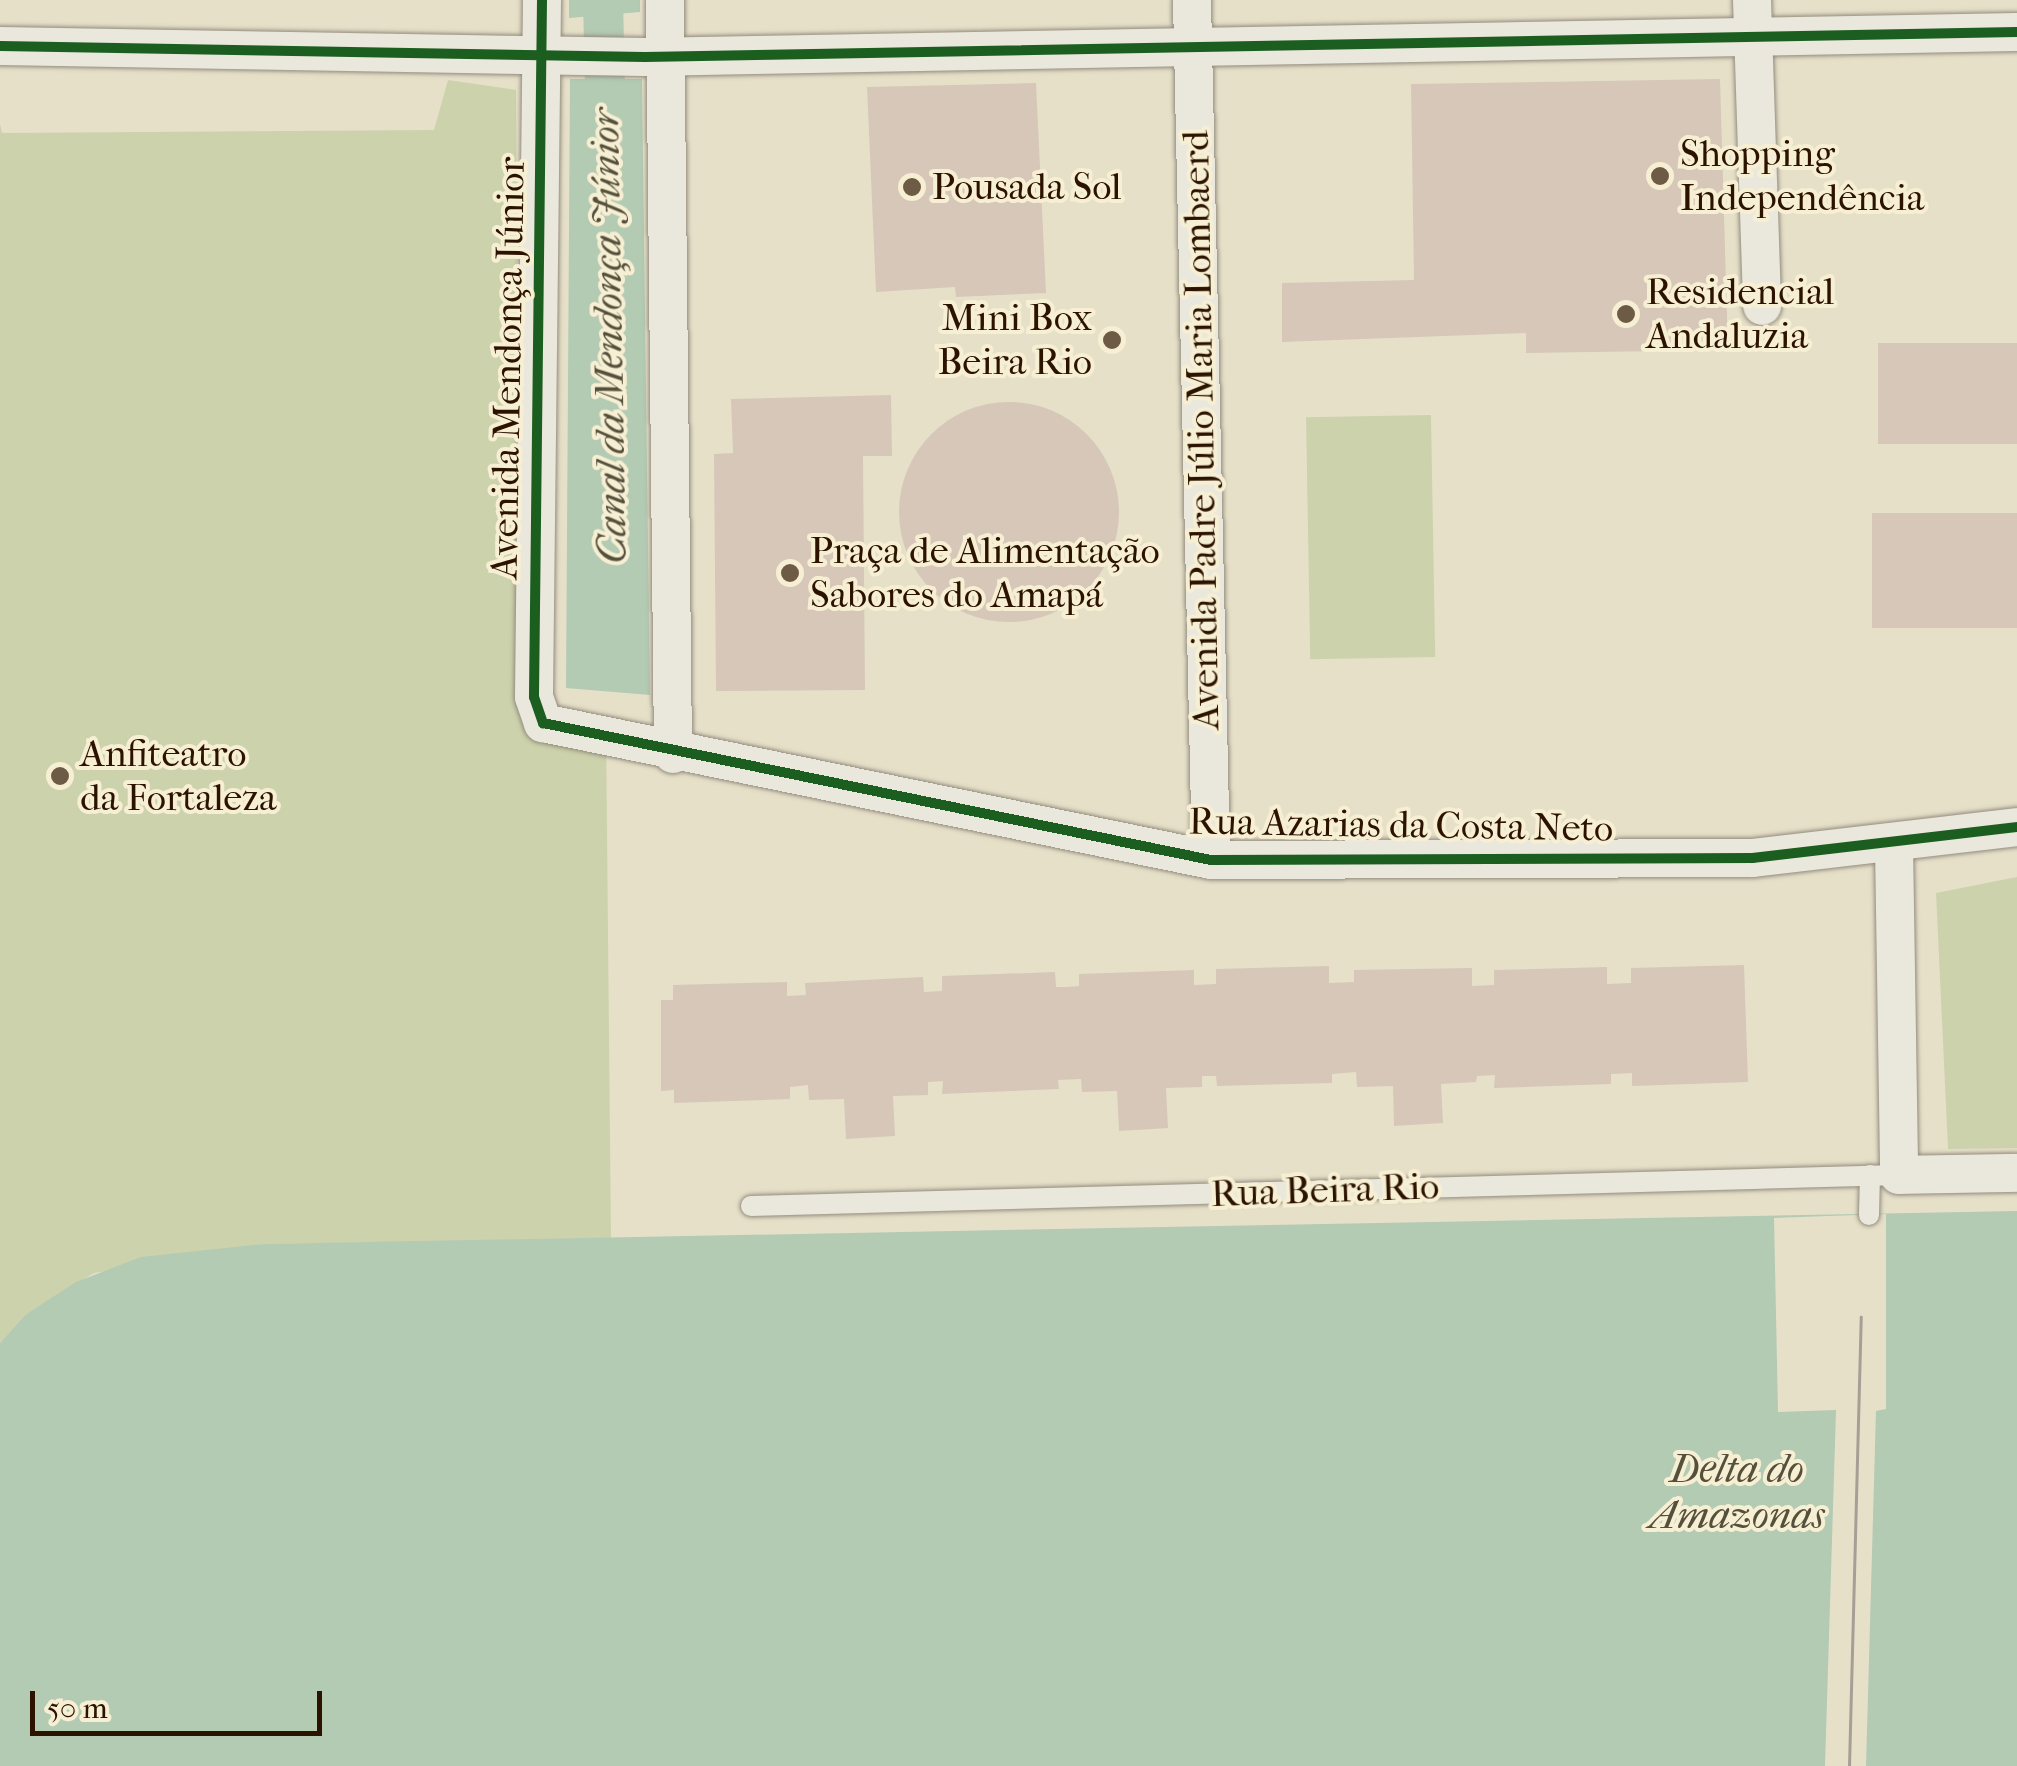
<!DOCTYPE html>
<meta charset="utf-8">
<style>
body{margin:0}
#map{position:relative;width:2017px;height:1766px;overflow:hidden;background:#e6e0c9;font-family:"IM FELL French Canon",serif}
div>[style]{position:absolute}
.green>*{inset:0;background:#ccd2ac;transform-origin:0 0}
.water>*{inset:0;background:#b3cab3}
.pier>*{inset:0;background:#e6e0c9}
.canal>*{height:40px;margin:-20px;padding:0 20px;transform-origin:20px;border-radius:20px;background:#b3cab3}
.building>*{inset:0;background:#d6c7b8;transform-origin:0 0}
.round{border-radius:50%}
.roads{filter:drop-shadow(0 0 2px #938c7d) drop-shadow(0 0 2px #938c7d)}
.service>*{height:20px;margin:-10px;padding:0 10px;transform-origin:10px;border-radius:10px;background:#eae7dc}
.minor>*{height:38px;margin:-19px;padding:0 19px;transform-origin:19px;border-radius:19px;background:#eae7dc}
.tram>*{height:2.5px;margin:-1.25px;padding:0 1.25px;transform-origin:1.25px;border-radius:1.25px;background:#a59f95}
.cycleway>*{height:10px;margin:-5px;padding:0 5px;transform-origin:5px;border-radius:5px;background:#1b5e20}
.dots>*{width:28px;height:28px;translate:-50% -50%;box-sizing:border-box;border:5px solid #f7efd3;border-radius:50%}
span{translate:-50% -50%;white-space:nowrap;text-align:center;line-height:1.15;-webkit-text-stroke:8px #f7efd3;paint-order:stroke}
.poi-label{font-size:38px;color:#2c1300}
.left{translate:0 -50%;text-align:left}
.right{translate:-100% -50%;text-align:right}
.street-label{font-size:38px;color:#2c1300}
.water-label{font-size:40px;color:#54503c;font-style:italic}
.scale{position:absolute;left:30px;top:1691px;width:292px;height:45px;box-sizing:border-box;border:5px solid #2c1300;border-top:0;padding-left:12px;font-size:30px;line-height:35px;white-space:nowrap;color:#2c1300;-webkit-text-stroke:8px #f7efd3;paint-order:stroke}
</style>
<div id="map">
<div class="green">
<div style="clip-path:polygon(448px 80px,516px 90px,520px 708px,606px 730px,611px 1239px,264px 1244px,94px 1273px,25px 1315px,0 1343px,0 124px,2px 133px,434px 130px)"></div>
<div style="left:1431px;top:415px;width:242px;height:125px;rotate:89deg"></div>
<div style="clip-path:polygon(2017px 877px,2017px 1148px,1948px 1149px,1936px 893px)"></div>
</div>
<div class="water">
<div style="clip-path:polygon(569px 0,640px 0,640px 12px,569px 18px)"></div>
<div style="clip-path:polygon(570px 79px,642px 79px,650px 695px,566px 688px)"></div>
<div style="clip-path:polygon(2017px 1211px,2017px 1766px,0 1766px,0 1343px,25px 1315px,76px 1282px,141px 1257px,264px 1244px)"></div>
</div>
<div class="pier">
<div style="clip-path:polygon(1886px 1214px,1886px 1409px,1876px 1411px,1866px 1766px,1825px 1766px,1836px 1410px,1778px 1412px,1774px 1218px)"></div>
</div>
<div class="canal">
<div style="left:603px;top:0;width:91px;rotate:88.7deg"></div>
</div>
<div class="building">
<div style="clip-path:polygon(1720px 79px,1728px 350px,1526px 353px,1526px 333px,1282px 342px,1282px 283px,1414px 280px,1411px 84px)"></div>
<div style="clip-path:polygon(1036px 83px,1046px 293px,956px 297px,955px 287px,876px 292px,867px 87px)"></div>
<div style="left:2017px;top:343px;width:101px;height:139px;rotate:90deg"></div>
<div style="clip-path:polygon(891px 395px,892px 456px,863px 456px,865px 690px,716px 691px,714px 454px,733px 453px,731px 399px)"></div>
<div class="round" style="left:899px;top:402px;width:220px;height:220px"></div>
<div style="left:2017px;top:513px;width:115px;height:145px;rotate:90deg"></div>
<div style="clip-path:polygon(1744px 965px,1748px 1082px,1632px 1086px,1632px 1073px,1611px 1074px,1611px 1084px,1494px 1088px,1495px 1075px,1477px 1076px,1476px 1082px,1441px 1084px,1443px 1123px,1394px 1126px,1393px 1086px,1357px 1087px,1356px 1072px,1332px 1074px,1332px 1083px,1217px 1086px,1216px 1076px,1202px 1076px,1202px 1087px,1166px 1088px,1168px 1128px,1119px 1131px,1117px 1091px,1082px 1092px,1081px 1079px,1058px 1080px,1059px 1089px,942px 1094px,943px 1081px,928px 1082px,928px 1095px,893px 1096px,895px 1136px,846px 1139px,844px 1099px,809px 1100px,808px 1085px,790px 1087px,790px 1099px,674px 1103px,674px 1090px,661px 1091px,661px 1000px,673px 1000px,673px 985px,787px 982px,787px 996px,806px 995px,805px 983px,923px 977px,924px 992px,942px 991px,942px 976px,1055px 972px,1056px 987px,1067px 987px,1079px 986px,1079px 974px,1194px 970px,1194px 985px,1216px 984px,1216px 969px,1329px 966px,1329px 983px,1354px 982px,1354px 970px,1472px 968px,1472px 986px,1494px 985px,1494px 970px,1607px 967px,1607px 984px,1631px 983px,1631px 968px)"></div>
</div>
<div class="roads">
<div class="service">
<div style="left:751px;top:1206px;width:1148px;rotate:-1.55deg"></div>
<div style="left:1869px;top:1215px;width:40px;rotate:-88.6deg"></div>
</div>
<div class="minor">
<div style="left:542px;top:0;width:697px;rotate:90.66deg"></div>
<div style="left:534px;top:697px;width:28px;rotate:71deg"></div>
<div style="left:543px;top:723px;width:682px;rotate:11.59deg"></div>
<div style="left:1211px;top:860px;width:542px;rotate:-0.21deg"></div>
<div style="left:1753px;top:858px;width:266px;rotate:-6.7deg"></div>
<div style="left:665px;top:0;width:754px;rotate:89.39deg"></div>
<div style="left:1192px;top:0;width:860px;rotate:88.73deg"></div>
<div style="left:1752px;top:0;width:306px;rotate:88.1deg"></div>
<div style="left:0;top:46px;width:645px;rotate:0.98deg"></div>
<div style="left:645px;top:57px;width:1372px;rotate:-1.04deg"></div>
<div style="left:1894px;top:845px;width:330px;rotate:89.1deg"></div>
<div style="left:1899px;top:1175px;width:118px;rotate:-1deg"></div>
</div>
</div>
<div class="tram">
<div style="left:1849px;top:1766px;width:449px;rotate:-88.5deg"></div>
</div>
<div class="cycleway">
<div style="left:542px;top:0;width:697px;rotate:90.66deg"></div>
<div style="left:534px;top:697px;width:28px;rotate:71deg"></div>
<div style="left:543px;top:723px;width:682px;rotate:11.59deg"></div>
<div style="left:1211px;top:860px;width:542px;rotate:-0.21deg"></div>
<div style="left:1753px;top:858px;width:266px;rotate:-6.7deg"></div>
<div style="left:0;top:46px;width:645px;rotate:0.98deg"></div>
<div style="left:645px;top:57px;width:1372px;rotate:-1.04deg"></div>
</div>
<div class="dots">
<div style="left:1660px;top:176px;background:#6d5b46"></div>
<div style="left:912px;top:187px;background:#6d5b46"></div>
<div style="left:1626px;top:314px;background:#6d5b46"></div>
<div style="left:1112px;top:340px;background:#6d5b46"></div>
<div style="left:790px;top:573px;background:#6d5b46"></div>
<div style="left:60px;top:776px;background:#6d5b46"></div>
</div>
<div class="poi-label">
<span class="left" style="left:1680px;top:176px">Shopping<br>Independência</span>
<span class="left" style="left:932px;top:187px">Pousada Sol</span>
<span class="left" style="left:1646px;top:314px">Residencial<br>Andaluzia</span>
<span class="right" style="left:1092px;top:340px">Mini Box<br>Beira Rio</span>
<span class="left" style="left:810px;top:573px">Praça de Alimentação<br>Sabores do Amapá</span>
<span class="left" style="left:80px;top:776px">Anfiteatro<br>da Fortaleza</span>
</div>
<div class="street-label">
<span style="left:508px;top:368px;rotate:-89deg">Avenida Mendonça Júnior</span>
<span style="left:1201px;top:430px;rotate:-91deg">Avenida Padre Júlio Maria Lombaerd</span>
<span style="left:1401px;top:825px;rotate:1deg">Rua Azarias da Costa Neto</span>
<span style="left:1325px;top:1190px;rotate:-2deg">Rua Beira Rio</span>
</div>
<div class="water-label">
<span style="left:609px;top:336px;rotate:-91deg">Canal da Mendonça Júnior</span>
<span style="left:1737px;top:1492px">Delta do<br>Amazonas</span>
</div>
<div class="scale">50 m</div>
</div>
